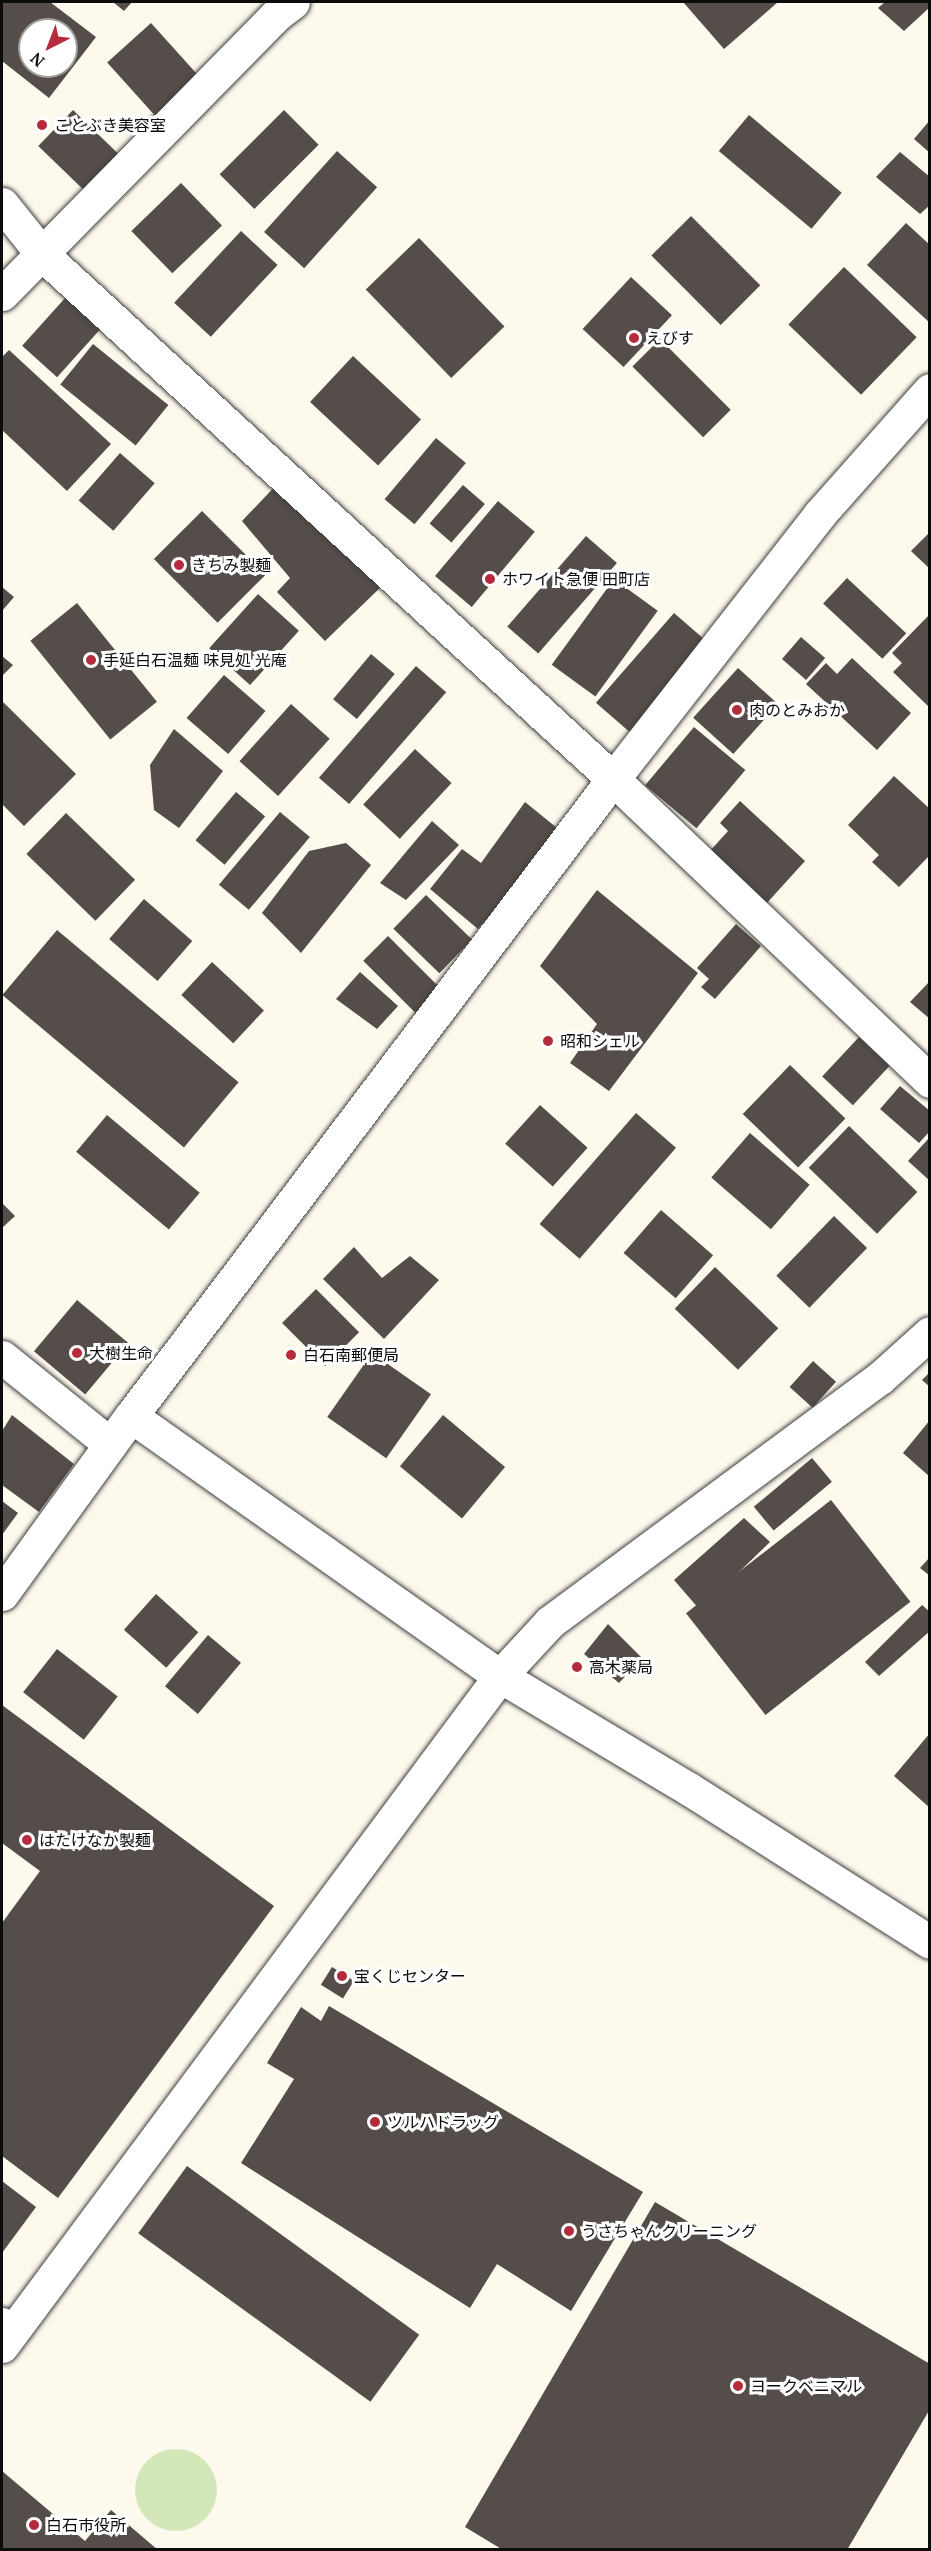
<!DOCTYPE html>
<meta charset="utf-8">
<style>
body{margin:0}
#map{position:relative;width:931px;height:2551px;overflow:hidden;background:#fef9ed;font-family:"PT Serif","Noto Sans JP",serif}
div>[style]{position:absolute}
.green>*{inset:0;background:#d4e7b8}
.round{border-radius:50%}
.building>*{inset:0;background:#544d49;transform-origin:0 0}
.roads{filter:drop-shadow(0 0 2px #3f3f3f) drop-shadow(0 0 2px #3f3f3f)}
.minor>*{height:33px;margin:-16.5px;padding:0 16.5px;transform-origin:16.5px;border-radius:16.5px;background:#fff}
.tertiary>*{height:33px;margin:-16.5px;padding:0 16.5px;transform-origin:16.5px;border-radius:16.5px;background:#fff}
.dots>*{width:16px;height:16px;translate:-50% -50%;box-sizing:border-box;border:3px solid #fff;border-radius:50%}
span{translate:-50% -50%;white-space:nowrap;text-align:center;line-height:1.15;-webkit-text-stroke:6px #fff;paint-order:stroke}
.poi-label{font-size:16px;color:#0c0c0c}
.left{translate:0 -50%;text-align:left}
.frame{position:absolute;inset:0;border:3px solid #0c0c0c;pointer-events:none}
.north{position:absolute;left:18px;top:18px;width:60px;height:60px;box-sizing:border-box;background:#fff;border:2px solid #9e9e9e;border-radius:50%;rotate:222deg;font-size:16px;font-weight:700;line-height:24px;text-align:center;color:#0c0c0c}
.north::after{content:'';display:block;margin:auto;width:21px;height:27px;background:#b52b3c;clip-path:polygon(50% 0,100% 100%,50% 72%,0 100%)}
</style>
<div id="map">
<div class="green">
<div class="round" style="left:135px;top:2449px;width:82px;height:82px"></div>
</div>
<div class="building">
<div style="clip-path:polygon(evenodd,2px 2px,50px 2px,96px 37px,49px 98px,2px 61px,2px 2px,30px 30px,66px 30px,66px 66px,30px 66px,30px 30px)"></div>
<div style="clip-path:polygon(113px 2px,132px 2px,124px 11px)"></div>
<div style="clip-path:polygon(683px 2px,778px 2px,724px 49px)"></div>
<div style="clip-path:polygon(885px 2px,930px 2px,930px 7px,904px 31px,878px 8px)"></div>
<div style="left:151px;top:23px;width:74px;height:59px;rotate:48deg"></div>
<div style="left:73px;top:110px;width:64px;height:50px;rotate:44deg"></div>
<div style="left:284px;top:110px;width:49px;height:91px;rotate:45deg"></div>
<div style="left:749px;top:115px;width:121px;height:47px;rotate:40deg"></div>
<div style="clip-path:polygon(930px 120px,930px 153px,914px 139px)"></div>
<div style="left:337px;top:151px;width:54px;height:109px;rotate:42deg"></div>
<div style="clip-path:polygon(900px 152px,930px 177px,930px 205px,920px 214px,876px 177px)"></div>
<div style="left:181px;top:183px;width:59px;height:69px;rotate:46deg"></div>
<div style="left:691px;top:216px;width:98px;height:56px;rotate:45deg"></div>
<div style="clip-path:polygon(906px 223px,930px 245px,930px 323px,867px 265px)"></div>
<div style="left:241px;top:231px;width:50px;height:98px;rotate:43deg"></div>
<div style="left:419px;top:238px;width:123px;height:74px;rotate:46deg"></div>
<div style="left:844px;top:267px;width:101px;height:80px;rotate:44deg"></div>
<div style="left:631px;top:277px;width:56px;height:71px;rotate:43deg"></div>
<div style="left:75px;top:287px;width:47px;height:79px;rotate:42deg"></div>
<div style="left:660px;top:339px;width:100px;height:39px;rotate:45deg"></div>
<div style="left:93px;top:344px;width:97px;height:52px;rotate:39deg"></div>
<div style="clip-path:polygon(9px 350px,111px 444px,67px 491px,2px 430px,2px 357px)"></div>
<div style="left:353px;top:356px;width:93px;height:63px;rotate:43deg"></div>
<div style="left:436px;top:438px;width:39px;height:80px;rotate:40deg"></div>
<div style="left:120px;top:453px;width:46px;height:63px;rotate:41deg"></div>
<div style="clip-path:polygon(281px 480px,383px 585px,325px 641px,277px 592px,290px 578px,242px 521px)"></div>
<div style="left:463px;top:485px;width:29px;height:51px;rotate:41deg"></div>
<div style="left:498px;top:501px;width:48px;height:98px;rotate:40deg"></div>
<div style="left:202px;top:511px;width:90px;height:68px;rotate:45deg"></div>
<div style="clip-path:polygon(930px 532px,930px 569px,911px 551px)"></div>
<div style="left:586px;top:536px;width:41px;height:120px;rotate:41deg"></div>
<div style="left:847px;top:578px;width:81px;height:35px;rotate:43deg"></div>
<div style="left:614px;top:579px;width:54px;height:106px;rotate:36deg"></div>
<div style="clip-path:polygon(2px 587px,14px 597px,2px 611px)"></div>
<div style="left:258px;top:594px;width:55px;height:73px;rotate:42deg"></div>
<div style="left:77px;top:603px;width:127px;height:60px;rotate:51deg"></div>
<div style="left:674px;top:613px;width:50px;height:119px;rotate:41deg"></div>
<div style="clip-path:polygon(930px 614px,930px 708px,893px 672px,902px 663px,892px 653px)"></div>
<div style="left:801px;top:637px;width:32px;height:29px;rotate:41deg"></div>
<div style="left:371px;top:654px;width:31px;height:59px;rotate:40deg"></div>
<div style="clip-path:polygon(2px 656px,13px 665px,2px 676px)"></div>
<div style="clip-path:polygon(852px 658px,911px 713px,877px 750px,806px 684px,826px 663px,837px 674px)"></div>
<div style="left:416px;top:666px;width:40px;height:148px;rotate:41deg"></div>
<div style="left:738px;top:668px;width:54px;height:67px;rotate:42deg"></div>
<div style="left:224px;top:675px;width:55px;height:57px;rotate:41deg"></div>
<div style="clip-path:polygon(2px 701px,76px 774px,24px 826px,2px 804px)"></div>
<div style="left:291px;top:704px;width:52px;height:77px;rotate:42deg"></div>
<div style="left:694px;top:727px;width:67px;height:76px;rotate:40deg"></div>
<div style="clip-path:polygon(174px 729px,223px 771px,179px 828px,154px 810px,150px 765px)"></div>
<div style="left:415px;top:749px;width:50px;height:76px;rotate:43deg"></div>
<div style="clip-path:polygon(894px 776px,930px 809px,930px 855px,899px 887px,872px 862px,879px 855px,848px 825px)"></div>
<div style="left:236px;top:792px;width:38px;height:63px;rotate:40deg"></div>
<div style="clip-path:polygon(740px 801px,805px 861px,766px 904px,709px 852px,728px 831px,720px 823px)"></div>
<div style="clip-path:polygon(525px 802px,562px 832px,478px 929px,430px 889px,462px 849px,481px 863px)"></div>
<div style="left:280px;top:812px;width:39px;height:95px;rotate:40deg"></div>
<div style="left:66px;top:813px;width:96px;height:57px;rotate:44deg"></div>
<div style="clip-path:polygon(432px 821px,459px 845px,406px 900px,380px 883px)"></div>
<div style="clip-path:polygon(346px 843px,371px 865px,301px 953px,262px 913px,309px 851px)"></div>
<div style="clip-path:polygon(597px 890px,698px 973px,609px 1091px,570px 1063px,597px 1024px,540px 966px)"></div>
<div style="left:426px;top:895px;width:64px;height:47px;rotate:44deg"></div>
<div style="left:144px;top:899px;width:64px;height:53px;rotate:41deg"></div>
<div style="clip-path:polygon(736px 924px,761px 946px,715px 999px,701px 987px,709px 979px,697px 968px)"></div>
<div style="left:57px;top:930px;width:237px;height:85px;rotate:40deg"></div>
<div style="left:388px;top:936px;width:74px;height:35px;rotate:45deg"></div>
<div style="left:212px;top:962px;width:71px;height:45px;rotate:43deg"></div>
<div style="clip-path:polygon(360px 972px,398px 1006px,377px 1029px,336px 999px)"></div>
<div style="clip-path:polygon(930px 981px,930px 1019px,910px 1002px)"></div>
<div style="left:859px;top:1037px;width:42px;height:54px;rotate:43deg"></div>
<div style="left:790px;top:1065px;width:77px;height:68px;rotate:44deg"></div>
<div style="clip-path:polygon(900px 1086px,930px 1111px,930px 1131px,919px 1143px,880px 1109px)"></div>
<div style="left:540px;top:1105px;width:64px;height:52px;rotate:42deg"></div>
<div style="left:636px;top:1113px;width:53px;height:147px;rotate:41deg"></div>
<div style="left:107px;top:1115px;width:121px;height:48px;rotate:40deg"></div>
<div style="left:849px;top:1126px;width:95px;height:58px;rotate:44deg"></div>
<div style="left:750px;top:1133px;width:79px;height:59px;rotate:41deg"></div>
<div style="clip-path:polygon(930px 1137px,930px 1181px,908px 1161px)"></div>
<div style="clip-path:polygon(2px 1203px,15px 1216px,2px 1228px)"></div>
<div style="left:661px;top:1210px;width:69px;height:57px;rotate:41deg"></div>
<div style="left:834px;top:1216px;width:46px;height:83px;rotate:44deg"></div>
<div style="clip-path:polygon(354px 1247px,382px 1278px,410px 1256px,439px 1280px,384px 1339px,323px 1279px)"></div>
<div style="left:715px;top:1267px;width:88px;height:58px;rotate:44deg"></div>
<div style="left:316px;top:1289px;width:61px;height:48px;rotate:45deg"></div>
<div style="left:77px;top:1300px;width:67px;height:67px;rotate:40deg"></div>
<div style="left:372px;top:1353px;width:72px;height:78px;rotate:35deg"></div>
<div style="left:813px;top:1361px;width:31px;height:35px;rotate:42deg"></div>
<div style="clip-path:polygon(930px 1372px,930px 1387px,922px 1380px)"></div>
<div style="clip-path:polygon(12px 1415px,74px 1464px,39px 1512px,2px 1485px,2px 1431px)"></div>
<div style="left:443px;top:1415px;width:81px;height:67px;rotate:40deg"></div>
<div style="clip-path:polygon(930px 1420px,930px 1477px,903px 1453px)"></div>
<div style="left:812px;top:1458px;width:31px;height:76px;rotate:50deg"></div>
<div style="left:831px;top:1500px;width:129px;height:184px;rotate:52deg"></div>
<div style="clip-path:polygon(2px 1501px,18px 1513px,2px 1535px)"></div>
<div style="clip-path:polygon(744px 1518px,770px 1542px,700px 1610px,674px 1580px)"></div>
<div style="clip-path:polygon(930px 1557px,930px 1576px,920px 1568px)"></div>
<div style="left:156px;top:1594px;width:57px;height:48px;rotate:42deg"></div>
<div style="clip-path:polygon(922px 1605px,930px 1612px,930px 1631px,879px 1676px,865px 1662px)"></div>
<div style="clip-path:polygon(608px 1624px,642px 1658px,619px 1683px,584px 1654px)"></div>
<div style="left:208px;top:1635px;width:43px;height:67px;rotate:40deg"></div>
<div style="left:57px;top:1649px;width:77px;height:55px;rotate:38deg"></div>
<div style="clip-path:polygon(2px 1705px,274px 1906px,58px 2198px,2px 2156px,2px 1923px,40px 1871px,2px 1843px)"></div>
<div style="clip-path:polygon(930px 1733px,930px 1808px,894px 1776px)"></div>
<div style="left:332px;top:1967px;width:26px;height:21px;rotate:32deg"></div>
<div style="clip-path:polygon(329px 2006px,643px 2192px,571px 2311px,497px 2264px,470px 2308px,241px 2163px,294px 2079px,267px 2063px,301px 2007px,321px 2021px)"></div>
<div style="left:187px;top:2166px;width:287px;height:83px;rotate:36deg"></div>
<div style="clip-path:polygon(2px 2181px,36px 2207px,2px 2253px)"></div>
<div style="clip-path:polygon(655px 2202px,930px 2364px,930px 2409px,847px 2550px,503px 2550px,465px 2527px)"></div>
<div style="clip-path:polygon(2px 2471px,85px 2541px,111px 2510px,158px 2550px,2px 2550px)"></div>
</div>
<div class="roads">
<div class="minor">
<div style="left:2px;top:204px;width:64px;rotate:51.3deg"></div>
<div style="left:42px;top:254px;width:776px;rotate:42.6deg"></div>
<div style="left:613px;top:779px;width:438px;rotate:43.6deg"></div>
<div style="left:2px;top:294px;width:391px;rotate:-45.5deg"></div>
<div style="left:276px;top:15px;width:21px;rotate:-37deg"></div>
<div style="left:2px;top:1357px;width:139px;rotate:38.9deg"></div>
<div style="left:2px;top:2346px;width:835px;rotate:-53.38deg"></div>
<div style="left:500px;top:1676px;width:74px;rotate:-47.2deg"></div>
<div style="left:550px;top:1622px;width:410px;rotate:-36.5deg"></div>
<div style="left:880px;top:1378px;width:67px;rotate:-42deg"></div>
</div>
<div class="tertiary">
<div style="left:131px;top:1416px;width:451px;rotate:35.2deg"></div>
<div style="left:500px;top:1676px;width:220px;rotate:30.9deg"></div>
<div style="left:689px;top:1789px;width:285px;rotate:32.4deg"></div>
<div style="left:2px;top:1594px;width:220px;rotate:-54.1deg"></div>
<div style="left:131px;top:1416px;width:799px;rotate:-52.89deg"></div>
<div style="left:613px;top:779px;width:335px;rotate:-52deg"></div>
<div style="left:819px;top:515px;width:167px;rotate:-48.4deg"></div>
<div style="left:2px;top:2324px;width:13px;rotate:39deg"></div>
</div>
</div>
<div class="dots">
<div style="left:42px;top:125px;background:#b52b3c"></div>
<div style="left:634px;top:338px;background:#b52b3c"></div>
<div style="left:179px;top:565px;background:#b52b3c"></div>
<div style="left:490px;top:579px;background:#b52b3c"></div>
<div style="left:91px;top:660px;background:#b52b3c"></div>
<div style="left:737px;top:710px;background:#b52b3c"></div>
<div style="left:548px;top:1041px;background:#b52b3c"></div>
<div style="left:77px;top:1353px;background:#b52b3c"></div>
<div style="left:291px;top:1355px;background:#b52b3c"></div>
<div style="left:577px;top:1667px;background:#b52b3c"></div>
<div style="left:27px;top:1840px;background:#b52b3c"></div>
<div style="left:342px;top:1976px;background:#b52b3c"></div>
<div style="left:375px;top:2122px;background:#b52b3c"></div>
<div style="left:569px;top:2231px;background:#b52b3c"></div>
<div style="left:738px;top:2386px;background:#b52b3c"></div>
<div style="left:34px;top:2525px;background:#b52b3c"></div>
</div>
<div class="poi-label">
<span class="left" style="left:54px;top:125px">ことぶき美容室</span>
<span class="left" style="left:646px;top:338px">えびす</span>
<span class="left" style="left:191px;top:565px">きちみ製麺</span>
<span class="left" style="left:502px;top:579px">ホワイト急便 田町店</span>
<span class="left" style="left:103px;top:660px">手延白石温麺 味見処 光庵</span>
<span class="left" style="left:749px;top:710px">肉のとみおか</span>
<span class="left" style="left:560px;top:1041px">昭和シェル</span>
<span class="left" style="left:89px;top:1353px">大樹生命</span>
<span class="left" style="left:303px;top:1355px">白石南郵便局</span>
<span class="left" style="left:589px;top:1667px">高木薬局</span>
<span class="left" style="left:39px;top:1840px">はたけなか製麺</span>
<span class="left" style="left:354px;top:1976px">宝くじセンター</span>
<span class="left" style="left:387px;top:2122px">ツルハドラッグ</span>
<span class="left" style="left:581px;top:2231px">うさちゃんクリーニング</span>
<span class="left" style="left:750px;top:2386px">ヨークベニマル</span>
<span class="left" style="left:46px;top:2525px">白石市役所</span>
</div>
<div class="frame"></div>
<div class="north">N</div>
</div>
